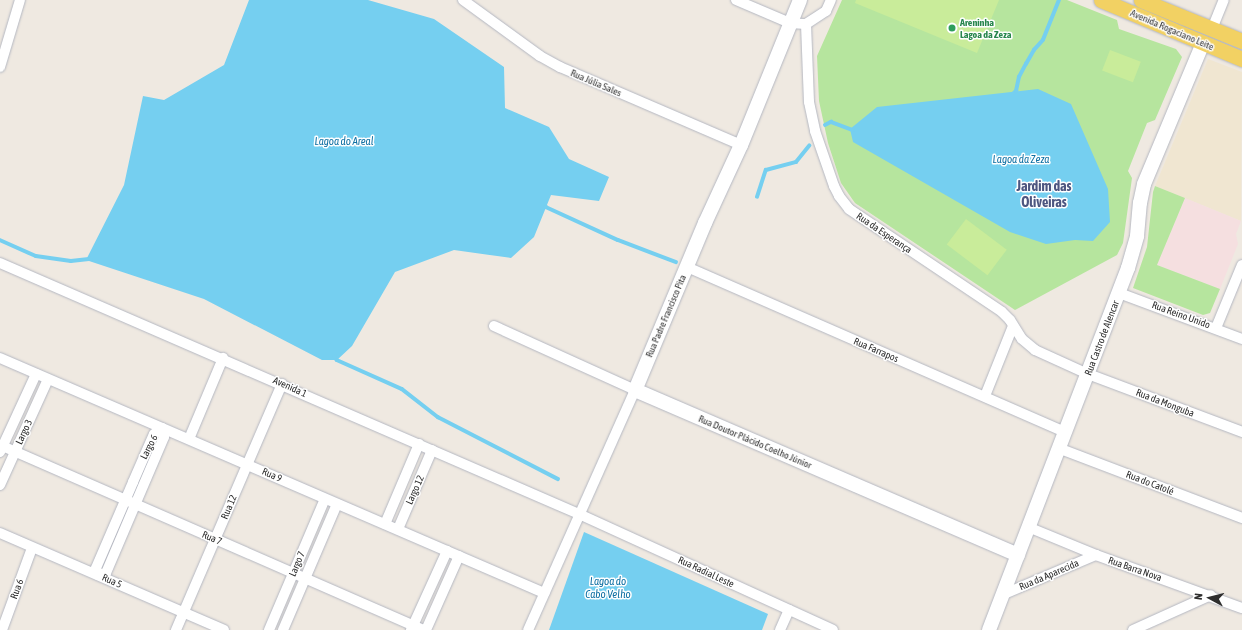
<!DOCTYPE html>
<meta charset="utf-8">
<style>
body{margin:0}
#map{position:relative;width:1242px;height:630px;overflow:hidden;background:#efe9e1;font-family:"Asap Condensed",sans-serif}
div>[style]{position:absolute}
.education>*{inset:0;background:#f0e6d1}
.medical>*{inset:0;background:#f5dfe0}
.green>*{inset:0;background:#b6e59e}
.pitch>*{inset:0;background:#c9ec9a;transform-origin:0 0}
.water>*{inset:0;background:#75cff0}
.stream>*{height:3.5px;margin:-1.75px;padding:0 1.75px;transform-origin:1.75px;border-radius:1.75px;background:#75cff0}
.roads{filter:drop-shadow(0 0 1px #b4b7c1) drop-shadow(0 0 1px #b4b7c1)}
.street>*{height:10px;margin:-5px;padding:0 5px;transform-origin:5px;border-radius:5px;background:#fff}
.secondary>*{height:14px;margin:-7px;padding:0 7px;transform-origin:7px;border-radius:7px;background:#fff}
.primary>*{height:15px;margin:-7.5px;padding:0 7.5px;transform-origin:7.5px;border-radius:7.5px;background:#f2d163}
.dots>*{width:11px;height:11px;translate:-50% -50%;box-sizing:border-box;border:2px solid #fff;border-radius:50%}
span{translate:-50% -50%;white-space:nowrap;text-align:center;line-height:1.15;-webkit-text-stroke:3px #fff;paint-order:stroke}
.leisure-label{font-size:10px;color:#27864d;font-weight:700}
.left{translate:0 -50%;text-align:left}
.street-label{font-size:10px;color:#2e2e2e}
.water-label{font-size:11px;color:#0d6fa3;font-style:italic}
.district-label{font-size:14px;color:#4d5680;font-weight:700}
.north{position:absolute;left:1190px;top:578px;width:40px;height:40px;-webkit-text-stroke:3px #fff;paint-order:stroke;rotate:277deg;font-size:11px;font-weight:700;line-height:16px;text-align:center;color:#2e2e2e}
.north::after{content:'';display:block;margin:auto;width:14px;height:18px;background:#2e2e2e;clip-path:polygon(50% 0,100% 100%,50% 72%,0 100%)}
</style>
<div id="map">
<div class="education">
<div style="clip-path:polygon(1208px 59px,1242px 72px,1241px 221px,1155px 186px)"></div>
</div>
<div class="medical">
<div style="clip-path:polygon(1185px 198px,1241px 221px,1236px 234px,1238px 244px,1220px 289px,1157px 265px)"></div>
</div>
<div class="green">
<div style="clip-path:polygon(842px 0,1067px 0,1117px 20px,1119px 29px,1176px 49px,1182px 57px,1155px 120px,1147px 123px,1128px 171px,1132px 178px,1123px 243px,1117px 255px,1015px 310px,855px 203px,841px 183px,828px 143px,819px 101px,817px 56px)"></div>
<div style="clip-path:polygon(1155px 186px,1185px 198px,1157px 265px,1220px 289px,1210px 313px,1203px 315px,1133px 288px,1147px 247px,1153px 192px)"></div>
</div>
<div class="pitch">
<div style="clip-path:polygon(856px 0,999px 0,977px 53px,855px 3px)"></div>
<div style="left:1110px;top:50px;width:33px;height:22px;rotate:21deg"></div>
<div style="left:966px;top:219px;width:51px;height:32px;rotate:37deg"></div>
</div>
<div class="water">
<div style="clip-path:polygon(249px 0,368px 0,434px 19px,504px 67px,505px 108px,549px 127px,569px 159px,609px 177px,599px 201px,551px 195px,534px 237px,511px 258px,454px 250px,395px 272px,352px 346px,337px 360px,322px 360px,204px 299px,86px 260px,124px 185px,143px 96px,164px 100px,224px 65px)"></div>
<div style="clip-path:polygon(1038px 89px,1071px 104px,1108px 189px,1110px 222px,1093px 241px,1075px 240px,1046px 244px,1010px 232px,853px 142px,850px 129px,877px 107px)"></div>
<div style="clip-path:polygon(584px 532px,768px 614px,762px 630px,549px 630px)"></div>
</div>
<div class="stream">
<div style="left:1014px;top:93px;width:3px;rotate:-45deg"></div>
<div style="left:1016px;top:91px;width:14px;rotate:-78deg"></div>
<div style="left:1019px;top:77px;width:15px;rotate:-62deg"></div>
<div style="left:1026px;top:64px;width:16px;rotate:-60deg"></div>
<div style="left:1034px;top:50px;width:13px;rotate:-48deg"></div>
<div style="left:1043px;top:40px;width:43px;rotate:-68.2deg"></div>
<div style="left:825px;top:125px;width:7px;rotate:-27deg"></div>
<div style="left:831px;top:122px;width:23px;rotate:20deg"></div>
<div style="left:757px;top:197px;width:28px;rotate:-72deg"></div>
<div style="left:766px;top:170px;width:31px;rotate:-15deg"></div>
<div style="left:796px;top:162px;width:21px;rotate:-51deg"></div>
<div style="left:542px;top:208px;width:4px;rotate:-14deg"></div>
<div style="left:546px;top:207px;width:79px;rotate:24.6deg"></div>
<div style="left:618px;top:240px;width:62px;rotate:20.8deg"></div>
<div style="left:0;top:240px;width:39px;rotate:24deg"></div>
<div style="left:36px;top:256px;width:35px;rotate:8deg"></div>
<div style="left:71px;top:261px;width:20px;rotate:-6deg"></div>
<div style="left:335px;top:356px;width:4px;rotate:63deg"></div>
<div style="left:337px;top:360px;width:71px;rotate:24deg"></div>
<div style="left:402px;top:389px;width:46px;rotate:37.9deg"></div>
<div style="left:438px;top:417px;width:135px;rotate:27.3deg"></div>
</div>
<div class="roads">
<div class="street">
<div style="left:463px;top:0;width:95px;rotate:36deg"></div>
<div style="left:540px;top:56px;width:23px;rotate:29deg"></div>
<div style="left:560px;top:67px;width:197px;rotate:23.3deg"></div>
<div style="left:736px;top:0;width:59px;rotate:23.1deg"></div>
<div style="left:790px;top:23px;width:16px;rotate:4deg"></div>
<div style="left:806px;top:24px;width:78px;rotate:87.8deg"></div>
<div style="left:809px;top:102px;width:30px;rotate:78deg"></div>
<div style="left:815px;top:131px;width:58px;rotate:70.9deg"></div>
<div style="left:834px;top:186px;width:11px;rotate:63deg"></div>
<div style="left:839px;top:196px;width:16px;rotate:52deg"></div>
<div style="left:849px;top:209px;width:184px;rotate:33.9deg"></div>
<div style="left:1002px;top:312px;width:11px;rotate:45deg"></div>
<div style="left:1010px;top:320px;width:22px;rotate:58deg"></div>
<div style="left:1022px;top:339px;width:17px;rotate:40deg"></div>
<div style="left:1035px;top:350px;width:58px;rotate:24.4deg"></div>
<div style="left:1088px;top:374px;width:165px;rotate:20.6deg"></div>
<div style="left:806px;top:24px;width:24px;rotate:-33deg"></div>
<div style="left:826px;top:11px;width:12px;rotate:-66deg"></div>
<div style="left:1212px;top:29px;width:31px;rotate:-68deg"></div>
<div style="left:0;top:67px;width:70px;rotate:-73.4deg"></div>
<div style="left:0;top:263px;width:631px;rotate:23.44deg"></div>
<div style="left:579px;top:514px;width:279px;rotate:24.5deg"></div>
<div style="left:687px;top:267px;width:412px;rotate:23.6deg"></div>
<div style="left:1119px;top:293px;width:131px;rotate:20.5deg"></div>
<div style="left:494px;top:326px;width:155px;rotate:24.4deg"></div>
<div style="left:635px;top:390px;width:263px;rotate:114deg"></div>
<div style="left:1216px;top:328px;width:68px;rotate:-67.6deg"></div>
<div style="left:0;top:358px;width:593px;rotate:23.36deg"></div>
<div style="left:985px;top:396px;width:75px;rotate:-68.2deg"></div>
<div style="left:162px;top:428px;width:9px;rotate:77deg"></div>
<div style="left:164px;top:437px;width:148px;rotate:113.1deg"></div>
<div style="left:106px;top:573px;width:8px;rotate:166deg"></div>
<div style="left:98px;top:575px;width:7px;rotate:-106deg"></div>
<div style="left:96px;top:568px;width:94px;rotate:-66.7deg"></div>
<div style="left:133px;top:482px;width:52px;rotate:-66.4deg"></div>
<div style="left:154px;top:434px;width:10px;rotate:-37deg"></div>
<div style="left:189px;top:439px;width:88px;rotate:-67.2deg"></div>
<div style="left:0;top:445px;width:463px;rotate:23.6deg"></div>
<div style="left:1058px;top:448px;width:197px;rotate:20.8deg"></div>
<div style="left:0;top:452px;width:86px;rotate:-65.2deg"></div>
<div style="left:0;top:485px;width:116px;rotate:-65.6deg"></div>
<div style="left:385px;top:524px;width:87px;rotate:-67deg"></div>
<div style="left:1028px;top:527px;width:74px;rotate:22.4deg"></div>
<div style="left:1096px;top:555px;width:155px;rotate:20deg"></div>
<div style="left:398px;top:529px;width:86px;rotate:-66.7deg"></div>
<div style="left:0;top:533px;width:244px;rotate:23.4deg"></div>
<div style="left:1002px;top:595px;width:102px;rotate:-23.1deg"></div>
<div style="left:2px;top:630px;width:87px;rotate:-69.9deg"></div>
<div style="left:176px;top:630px;width:268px;rotate:-66.7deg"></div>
<div style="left:269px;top:630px;width:142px;rotate:-66.9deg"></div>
<div style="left:283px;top:630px;width:137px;rotate:-66.8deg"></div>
<div style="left:411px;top:630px;width:87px;rotate:-65.5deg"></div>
<div style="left:426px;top:630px;width:81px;rotate:-66deg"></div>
<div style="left:780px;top:630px;width:22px;rotate:-66deg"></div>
<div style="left:1133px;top:630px;width:85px;rotate:-24.2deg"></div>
</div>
<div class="secondary">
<div style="left:800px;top:0;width:157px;rotate:112.1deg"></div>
<div style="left:741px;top:145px;width:86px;rotate:114.8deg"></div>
<div style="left:705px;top:223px;width:181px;rotate:112.7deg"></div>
<div style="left:635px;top:390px;width:417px;rotate:23.3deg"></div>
<div style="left:989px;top:630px;width:388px;rotate:-69deg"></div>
<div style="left:1128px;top:268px;width:33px;rotate:-74deg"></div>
<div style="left:1137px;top:236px;width:33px;rotate:-85deg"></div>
<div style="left:1140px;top:203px;width:19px;rotate:-78deg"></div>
<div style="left:1144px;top:184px;width:153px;rotate:-67.3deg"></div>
</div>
<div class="primary">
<div style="left:1101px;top:0;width:153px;rotate:22.7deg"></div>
<div style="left:1141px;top:0;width:109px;rotate:22.1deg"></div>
</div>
</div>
<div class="dots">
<div style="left:952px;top:28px;background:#2e9e5b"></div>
</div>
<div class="leisure-label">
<span class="left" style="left:960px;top:28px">Areninha<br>Lagoa da Zeza</span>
</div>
<div class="street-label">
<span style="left:1172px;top:30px;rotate:23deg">Avenida Rogaciano Leite</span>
<span style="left:596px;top:83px;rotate:23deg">Rua Júlia Sales</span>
<span style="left:884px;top:233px;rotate:34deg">Rua da Esperança</span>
<span style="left:1181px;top:315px;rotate:20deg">Rua Reino Unido</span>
<span style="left:666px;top:316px;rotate:-67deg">Rua Padre Francisco Pita</span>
<span style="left:1102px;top:338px;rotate:-69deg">Rua Castro de Alencar</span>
<span style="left:876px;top:350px;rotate:23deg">Rua Farrapos</span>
<span style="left:290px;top:387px;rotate:24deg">Avenida 1</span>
<span style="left:1165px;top:403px;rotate:21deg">Rua da Monguba</span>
<span style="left:24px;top:432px;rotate:-65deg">Largo 3</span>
<span style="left:755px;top:442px;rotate:23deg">Rua Doutor Plácido Coelho Júnior</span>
<span style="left:149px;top:447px;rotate:-63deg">Largo 6</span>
<span style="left:272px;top:475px;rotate:24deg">Rua 9</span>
<span style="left:1150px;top:483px;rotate:21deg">Rua do Catolé</span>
<span style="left:415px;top:490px;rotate:-66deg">Largo 12</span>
<span style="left:229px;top:507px;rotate:-67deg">Rua 12</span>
<span style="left:212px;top:538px;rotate:23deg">Rua 7</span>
<span style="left:297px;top:564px;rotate:-67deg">Largo 7</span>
<span style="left:1135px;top:569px;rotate:19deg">Rua Barra Nova</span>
<span style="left:706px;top:572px;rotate:25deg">Rua Radial Leste</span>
<span style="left:1049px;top:575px;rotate:-23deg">Rua da Aparecida</span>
<span style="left:112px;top:581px;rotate:24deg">Rua 5</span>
<span style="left:17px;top:589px;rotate:-70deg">Rua 6</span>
</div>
<div class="water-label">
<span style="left:344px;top:141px">Lagoa do Areal</span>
<span style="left:1021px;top:159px">Lagoa da Zeza</span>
<span style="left:608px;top:588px">Lagoa do<br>Cabo Velho</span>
</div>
<div class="district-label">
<span style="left:1044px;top:194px">Jardim das<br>Oliveiras</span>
</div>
<div class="north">N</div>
</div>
